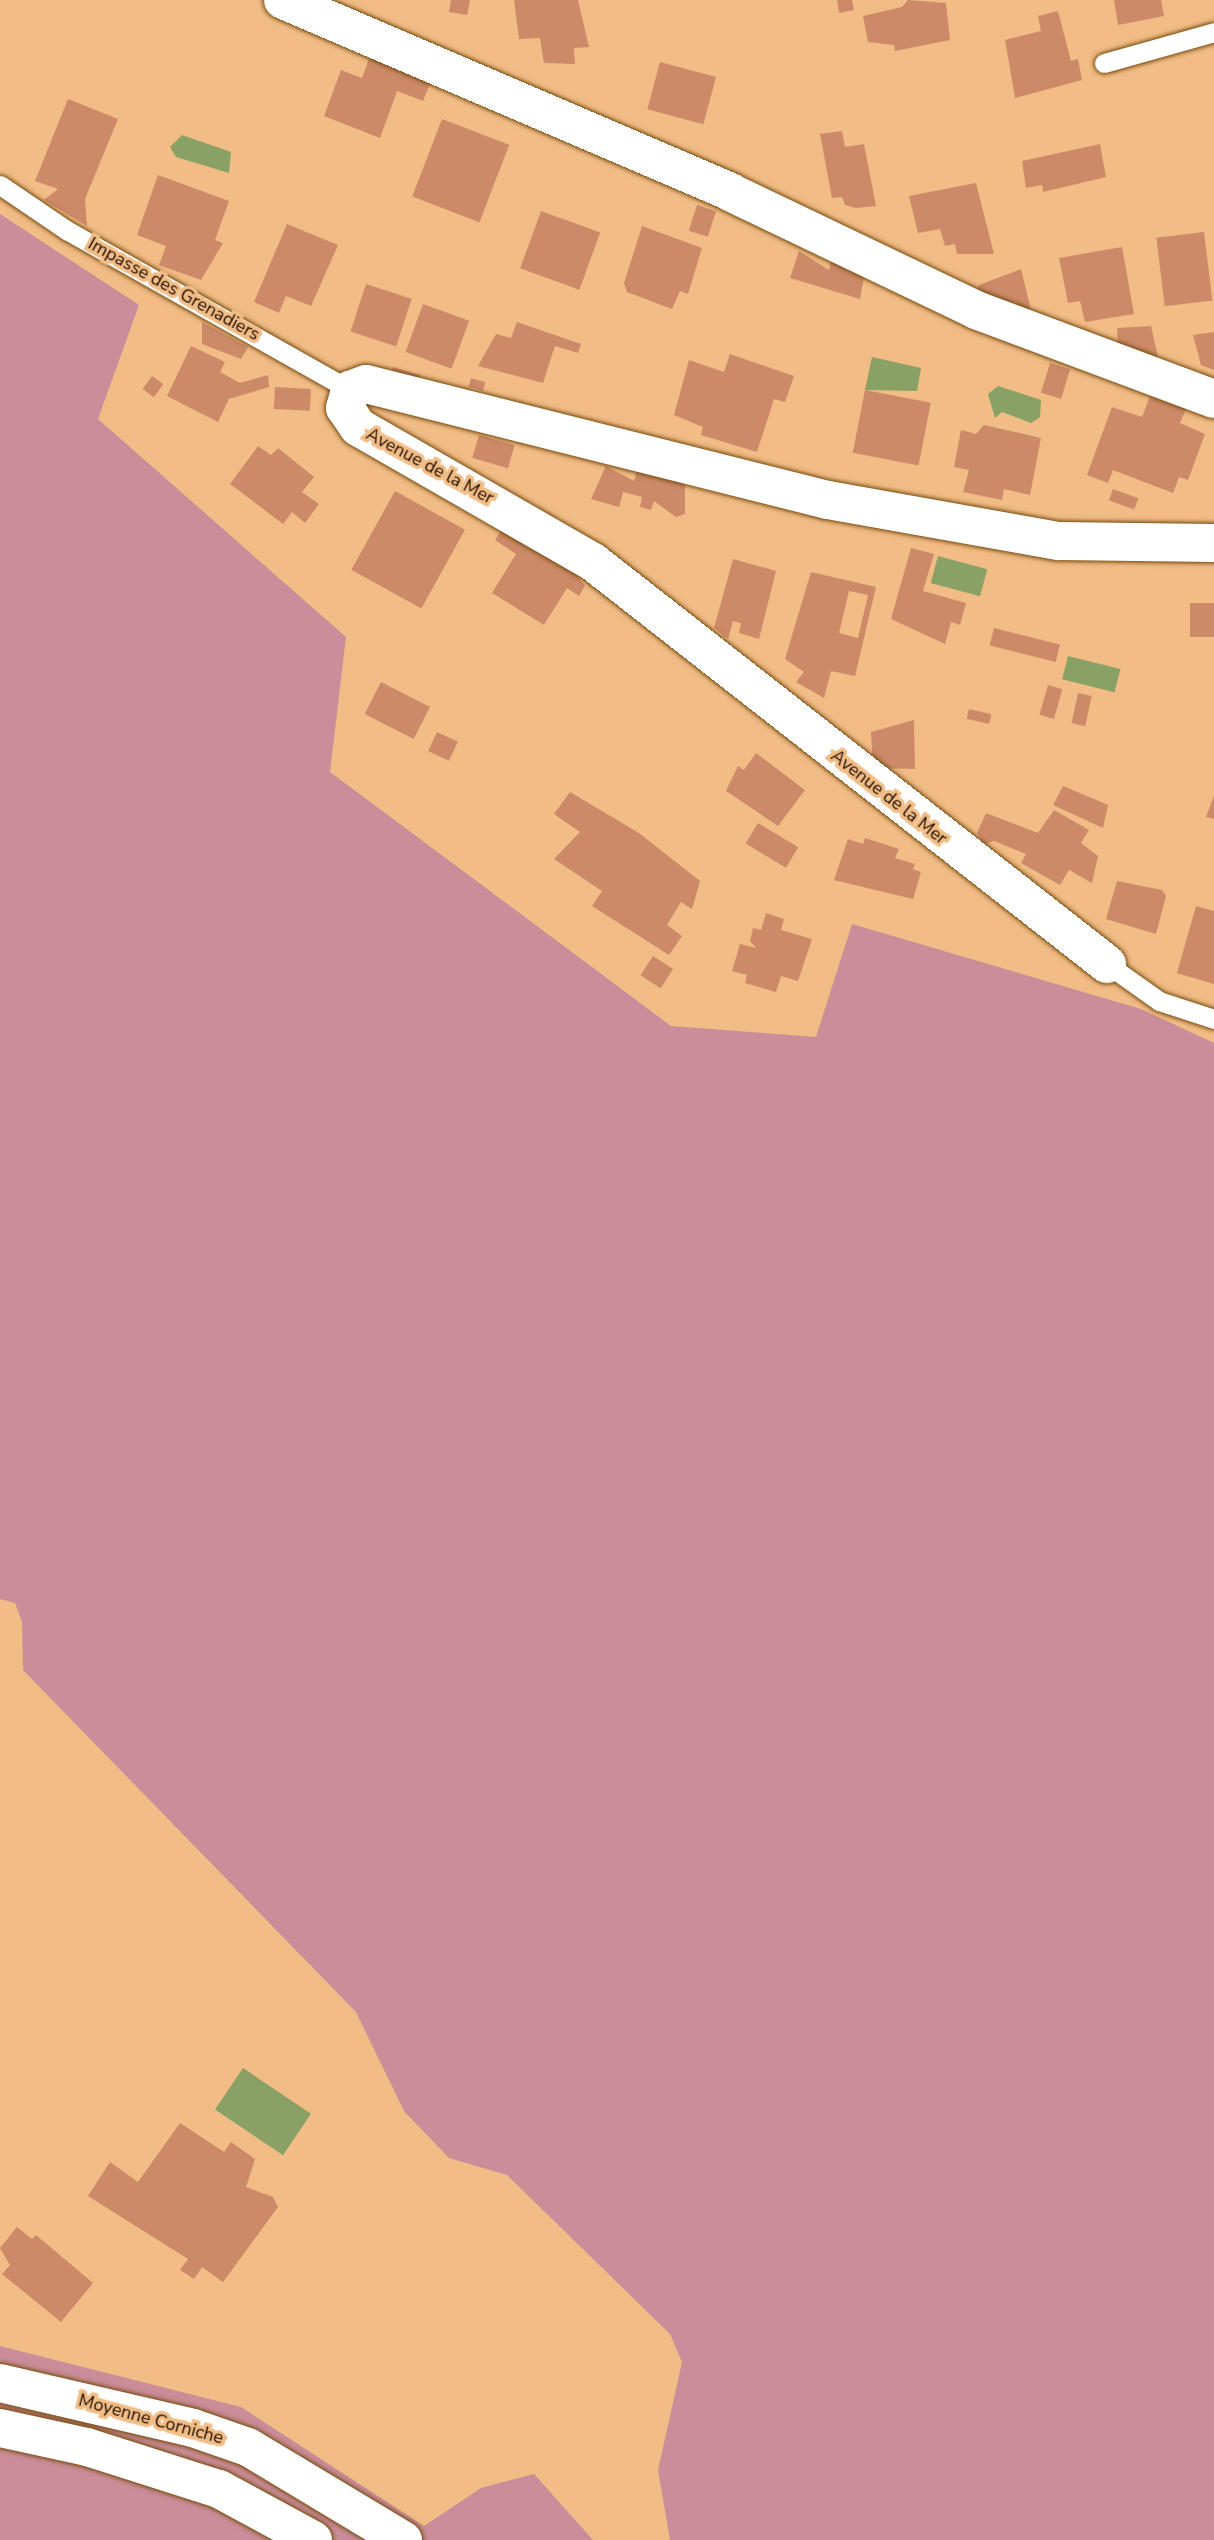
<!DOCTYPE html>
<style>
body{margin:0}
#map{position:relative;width:1214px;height:2540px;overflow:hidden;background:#f1bc85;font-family:"Nunito Sans",sans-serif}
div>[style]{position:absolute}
.green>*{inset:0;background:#ca8d99}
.water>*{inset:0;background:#89a165;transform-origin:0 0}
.building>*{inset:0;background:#cc8a69;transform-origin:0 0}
.roads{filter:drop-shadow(0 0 2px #784a0e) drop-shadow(0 0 2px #784a0e)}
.service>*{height:19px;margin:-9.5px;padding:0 9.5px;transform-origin:9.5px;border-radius:9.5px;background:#fff}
.minor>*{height:38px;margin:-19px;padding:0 19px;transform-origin:19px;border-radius:19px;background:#fff}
.primary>*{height:38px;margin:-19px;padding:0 19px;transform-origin:19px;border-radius:19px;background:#fff}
span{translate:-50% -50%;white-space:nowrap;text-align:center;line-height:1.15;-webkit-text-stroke:7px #f1bc85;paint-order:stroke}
.street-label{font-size:18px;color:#220f00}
</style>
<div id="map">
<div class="green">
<div style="clip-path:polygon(0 214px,139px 305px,98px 419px,346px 637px,330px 772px,671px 1026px,816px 1037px,852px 924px,1141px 1009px,1214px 1043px,1214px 2540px,670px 2540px,658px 2470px,682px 2362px,670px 2334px,507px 2175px,449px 2158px,404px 2111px,356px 2012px,23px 1670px,22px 1622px,15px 1603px,0 1599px)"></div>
<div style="clip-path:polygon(0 2346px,241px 2407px,424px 2526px,481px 2488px,534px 2474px,593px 2540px,0 2540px)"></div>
</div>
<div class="water">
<div style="clip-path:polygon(182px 135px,231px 152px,229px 173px,176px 157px,170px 147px)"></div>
<div style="clip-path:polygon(872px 357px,921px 368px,917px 391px,865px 390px)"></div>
<div style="clip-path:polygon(998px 386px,1041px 400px,1040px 417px,1031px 423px,1002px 412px,995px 418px,988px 394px)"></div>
<div style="left:938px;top:556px;width:51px;height:28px;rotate:15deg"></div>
<div style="left:1068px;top:656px;width:54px;height:24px;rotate:14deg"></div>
<div style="left:243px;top:2068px;width:82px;height:50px;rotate:34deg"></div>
</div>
<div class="building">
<div style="clip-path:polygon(451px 0,470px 0,467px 15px,449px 12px)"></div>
<div style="clip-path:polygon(514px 0,578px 0,589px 47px,574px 48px,575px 64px,544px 63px,540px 38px,519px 39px)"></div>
<div style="clip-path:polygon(837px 0,852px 0,854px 10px,839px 13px)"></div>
<div style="clip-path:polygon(908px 0,946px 3px,950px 40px,895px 51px,894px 45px,868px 42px,863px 16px,902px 7px)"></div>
<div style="clip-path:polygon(1114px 0,1161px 0,1164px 16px,1118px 25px)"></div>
<div style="clip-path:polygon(1058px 11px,1071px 61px,1078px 59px,1082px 80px,1015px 98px,1005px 40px,1041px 31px,1038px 16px)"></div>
<div style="clip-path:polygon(370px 56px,435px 71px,423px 101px,397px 91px,380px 138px,324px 116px,341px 70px,362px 78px)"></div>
<div style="left:660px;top:62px;width:58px;height:49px;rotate:15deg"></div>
<div style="clip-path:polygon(68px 99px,118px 119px,85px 199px,87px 226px,44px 200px,58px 189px,35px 181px)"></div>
<div style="left:442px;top:119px;width:72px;height:83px;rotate:21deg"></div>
<div style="clip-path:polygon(842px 131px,845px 147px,864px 144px,876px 206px,856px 208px,845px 205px,842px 197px,832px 198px,820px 134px)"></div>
<div style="clip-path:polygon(1100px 144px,1106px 177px,1043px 192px,1042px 185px,1026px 188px,1022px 161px)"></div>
<div style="clip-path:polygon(158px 175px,229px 201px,215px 240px,223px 243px,201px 280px,159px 265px,166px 246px,137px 235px)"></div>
<div style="clip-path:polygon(976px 183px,994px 254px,957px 254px,955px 244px,945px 246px,940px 229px,918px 233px,909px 196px)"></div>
<div style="left:697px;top:205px;width:20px;height:27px;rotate:18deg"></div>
<div style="left:541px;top:211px;width:63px;height:61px;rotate:20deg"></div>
<div style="clip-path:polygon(287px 224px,338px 245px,311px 306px,286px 296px,279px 313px,254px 302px)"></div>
<div style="clip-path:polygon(642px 226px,702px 248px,688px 294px,680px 291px,672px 309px,627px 292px,624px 283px)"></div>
<div style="left:1204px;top:232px;width:69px;height:48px;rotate:83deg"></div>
<div style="clip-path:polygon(1122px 247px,1134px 314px,1085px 322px,1080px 301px,1068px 303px,1059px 258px)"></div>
<div style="clip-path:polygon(799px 251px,829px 270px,832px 257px,865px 272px,860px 299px,790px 278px)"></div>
<div style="clip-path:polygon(1021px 269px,1031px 310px,975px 294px,979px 285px)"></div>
<div style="left:366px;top:284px;width:48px;height:50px;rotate:18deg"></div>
<div style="left:423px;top:304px;width:49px;height:51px;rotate:20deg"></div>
<div style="clip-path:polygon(202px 322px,248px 347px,241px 359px,202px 344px)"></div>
<div style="clip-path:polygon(517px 322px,581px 344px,578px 353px,555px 346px,543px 383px,478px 366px,496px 334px,511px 338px)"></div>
<div style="clip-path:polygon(1151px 326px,1159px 362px,1118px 347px,1117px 328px)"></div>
<div style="clip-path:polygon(1214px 332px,1214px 370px,1201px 365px,1193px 335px)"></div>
<div style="clip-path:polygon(191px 346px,225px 362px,220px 372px,240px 383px,268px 375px,269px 387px,229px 399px,218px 422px,167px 396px)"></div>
<div style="clip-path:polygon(730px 354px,794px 376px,785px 402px,774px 399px,757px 452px,701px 435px,703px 427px,674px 415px,689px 360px,724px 372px)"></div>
<div style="left:1050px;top:363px;width:21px;height:31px;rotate:17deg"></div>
<div style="clip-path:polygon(393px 367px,420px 375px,418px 380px,391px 373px)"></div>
<div style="left:152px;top:376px;width:14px;height:16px;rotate:36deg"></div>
<div style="left:471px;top:378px;width:15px;height:9px;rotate:16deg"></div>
<div style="left:275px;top:387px;width:36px;height:22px;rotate:3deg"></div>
<div style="left:865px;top:390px;width:67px;height:64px;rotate:11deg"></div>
<div style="clip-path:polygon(1150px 396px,1186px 409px,1180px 423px,1205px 434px,1188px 480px,1179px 477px,1173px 493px,1113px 470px,1108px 483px,1087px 475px,1112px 407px,1142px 417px)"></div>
<div style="clip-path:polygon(984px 425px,1041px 438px,1030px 495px,1004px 489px,1002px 500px,963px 492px,969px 470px,954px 467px,961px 430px,976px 434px)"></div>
<div style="left:479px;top:435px;width:37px;height:24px;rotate:16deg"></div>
<div style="clip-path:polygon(258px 446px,271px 455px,278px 448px,314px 477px,302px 492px,319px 504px,305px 523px,292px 512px,283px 524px,230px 484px)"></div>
<div style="clip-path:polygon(606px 466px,634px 481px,638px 467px,685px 481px,685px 514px,676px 517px,654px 501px,651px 510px,640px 507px,642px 497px,623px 492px,619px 507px,591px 499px)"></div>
<div style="left:1113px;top:489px;width:27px;height:12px;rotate:20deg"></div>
<div style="left:395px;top:491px;width:80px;height:90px;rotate:29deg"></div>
<div style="clip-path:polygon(507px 521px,563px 557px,585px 586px,579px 596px,567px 588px,544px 625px,492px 593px,516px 554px,495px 540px)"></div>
<div style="clip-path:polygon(911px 548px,934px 554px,923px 591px,966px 603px,960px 625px,951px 622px,945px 644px,891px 619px)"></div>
<div style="clip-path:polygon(733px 559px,776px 571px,759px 639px,739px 633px,741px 623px,733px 621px,728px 639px,714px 628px)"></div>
<div style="clip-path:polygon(evenodd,811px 572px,876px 587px,855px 676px,831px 671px,824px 698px,796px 682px,804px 672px,785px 659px,811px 572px,849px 591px,868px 595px,858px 638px,839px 633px,849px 591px)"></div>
<div style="left:1190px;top:603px;width:24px;height:34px"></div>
<div style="left:994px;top:628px;width:68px;height:18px;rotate:14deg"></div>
<div style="left:381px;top:682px;width:55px;height:36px;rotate:27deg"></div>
<div style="left:1048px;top:685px;width:15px;height:31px;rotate:16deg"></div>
<div style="left:1078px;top:693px;width:14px;height:31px;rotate:12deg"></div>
<div style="left:969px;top:709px;width:23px;height:10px;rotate:13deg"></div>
<div style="clip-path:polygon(914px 720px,915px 769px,873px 768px,871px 732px)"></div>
<div style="left:437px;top:732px;width:23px;height:21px;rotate:25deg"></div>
<div style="clip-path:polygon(756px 753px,805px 790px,778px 826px,726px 791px,738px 766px,744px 770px)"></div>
<div style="clip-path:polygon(1063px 786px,1108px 805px,1103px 828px,1053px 805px)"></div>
<div style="clip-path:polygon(570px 792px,639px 833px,700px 881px,692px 909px,681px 902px,667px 925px,682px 936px,669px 955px,592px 906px,602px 891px,554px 859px,580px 832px,554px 814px)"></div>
<div style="clip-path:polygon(1214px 796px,1214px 819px,1206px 817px)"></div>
<div style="clip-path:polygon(1054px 810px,1089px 830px,1081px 843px,1098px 856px,1092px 883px,1069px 870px,1060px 885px,1021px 863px,1026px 854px,994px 841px,984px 844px,977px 833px,986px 813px,1038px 833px)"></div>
<div style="left:758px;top:823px;width:47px;height:24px;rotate:31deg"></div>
<div style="clip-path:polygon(865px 838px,899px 849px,895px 858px,915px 864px,913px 869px,921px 872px,913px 899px,834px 880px,848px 839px,863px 844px)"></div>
<div style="clip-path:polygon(1117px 881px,1162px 890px,1166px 896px,1156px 934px,1106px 919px)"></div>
<div style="clip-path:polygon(1196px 906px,1214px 911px,1214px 984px,1177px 973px)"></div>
<div style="clip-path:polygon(766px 913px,784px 919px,781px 930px,812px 939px,798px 981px,781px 976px,776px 992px,745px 983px,747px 975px,732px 971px,740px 944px,756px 948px,750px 941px,753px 928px,761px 930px)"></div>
<div style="left:653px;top:956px;width:24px;height:23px;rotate:33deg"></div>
<div style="clip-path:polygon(180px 2123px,224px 2152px,231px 2142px,255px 2159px,246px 2187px,273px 2197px,278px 2207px,223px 2282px,202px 2267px,194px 2279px,180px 2270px,188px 2259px,88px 2196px,110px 2162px,138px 2182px)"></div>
<div style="clip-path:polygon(17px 2227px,32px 2239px,36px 2235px,93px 2283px,61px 2322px,2px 2274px,10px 2265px,0 2248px)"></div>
</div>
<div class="roads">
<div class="service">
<div style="left:1104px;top:63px;width:114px;rotate:-15.7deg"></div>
<div style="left:0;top:185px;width:82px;rotate:34.1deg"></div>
<div style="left:68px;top:231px;width:324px;rotate:29.4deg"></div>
<div style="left:1107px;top:964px;width:64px;rotate:35.4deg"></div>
<div style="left:1159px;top:1001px;width:58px;rotate:18.1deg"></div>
</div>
<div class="minor">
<div style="left:283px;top:0;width:486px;rotate:23.2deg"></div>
<div style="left:730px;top:192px;width:273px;rotate:25.6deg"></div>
<div style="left:976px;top:310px;width:254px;rotate:20.5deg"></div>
<div style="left:1107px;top:964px;width:653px;rotate:-141.97deg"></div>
<div style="left:593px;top:562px;width:271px;rotate:-150.1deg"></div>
<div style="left:358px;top:427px;width:23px;rotate:-124deg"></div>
<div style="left:345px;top:408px;width:19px;rotate:-74deg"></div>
<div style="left:350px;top:390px;width:17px;rotate:-21deg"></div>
<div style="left:366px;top:384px;width:476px;rotate:14.1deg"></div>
<div style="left:828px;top:500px;width:235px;rotate:10.1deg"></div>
<div style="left:1059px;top:541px;width:155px;rotate:0.7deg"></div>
</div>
<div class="primary">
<div style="left:0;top:2383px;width:198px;rotate:13.1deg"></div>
<div style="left:193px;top:2428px;width:58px;rotate:19.1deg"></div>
<div style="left:248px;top:2447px;width:181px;rotate:31deg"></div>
<div style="left:0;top:2428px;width:89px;rotate:12.3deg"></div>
<div style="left:87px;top:2447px;width:139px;rotate:17.7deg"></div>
<div style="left:219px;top:2489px;width:107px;rotate:28.5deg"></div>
</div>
</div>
<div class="street-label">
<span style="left:174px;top:289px;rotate:29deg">Impasse des Grenadiers</span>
<span style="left:430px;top:466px;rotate:28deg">Avenue de la Mer</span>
<span style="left:889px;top:797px;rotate:38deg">Avenue de la Mer</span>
<span style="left:151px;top:2419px;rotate:15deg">Moyenne Corniche</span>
</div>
</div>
